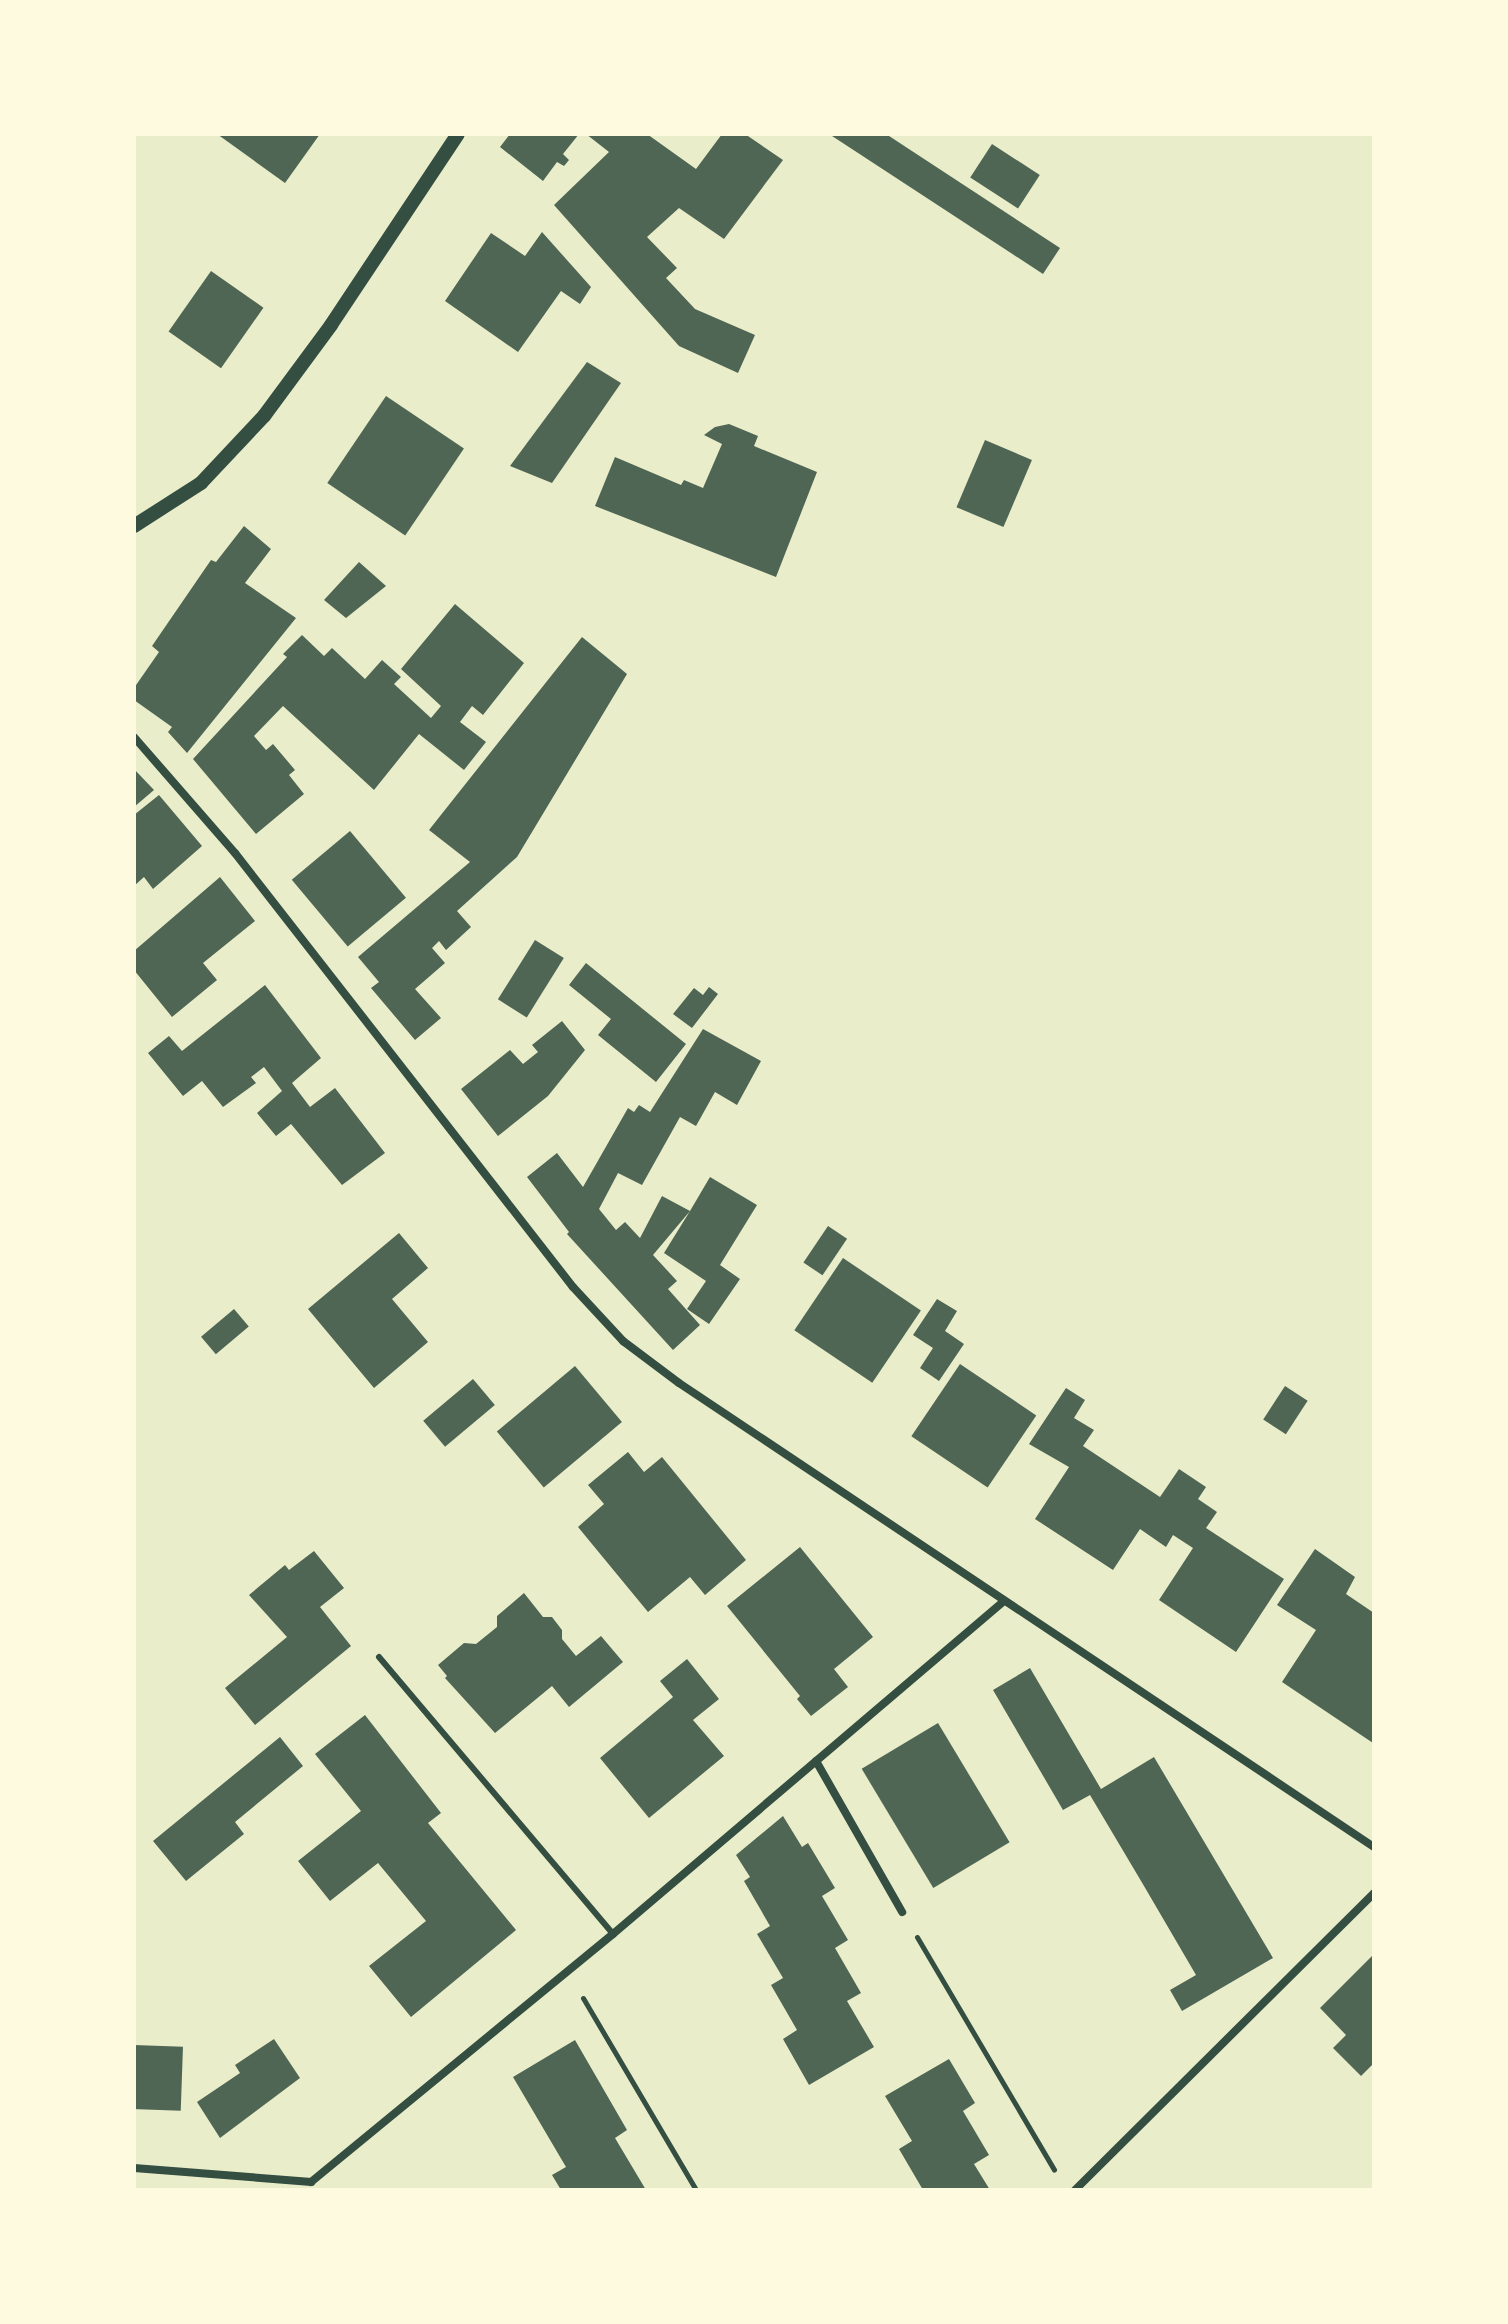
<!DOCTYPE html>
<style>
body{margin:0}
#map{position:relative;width:1508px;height:2324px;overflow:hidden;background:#e9edc9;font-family:"Libre Baskerville",serif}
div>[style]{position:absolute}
.building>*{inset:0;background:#4f6655;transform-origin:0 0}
.path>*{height:5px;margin:-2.5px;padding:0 2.5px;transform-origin:2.5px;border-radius:2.5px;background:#344e41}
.service>*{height:6px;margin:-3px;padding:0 3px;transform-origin:3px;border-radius:3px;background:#344e41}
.minor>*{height:8px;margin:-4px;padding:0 4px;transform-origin:4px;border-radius:4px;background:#344e41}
.tertiary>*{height:14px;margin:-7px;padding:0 7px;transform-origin:7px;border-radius:7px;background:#344e41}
span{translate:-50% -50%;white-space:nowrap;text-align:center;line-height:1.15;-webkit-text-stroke:8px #fefae0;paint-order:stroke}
.frame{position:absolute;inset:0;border:136px solid #fefae0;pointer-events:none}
</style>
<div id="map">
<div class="building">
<div style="clip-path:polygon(217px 134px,320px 134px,285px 183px)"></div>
<div style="clip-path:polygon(510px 134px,579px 134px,563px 154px,569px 160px,564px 166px,557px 162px,543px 181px,500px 147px)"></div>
<div style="clip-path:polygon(586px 134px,647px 134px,696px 169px,722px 134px,745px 134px,783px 160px,724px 239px,679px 208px,647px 237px,677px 268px,666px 278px,695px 309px,755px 335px,738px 373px,679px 346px,554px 205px,609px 152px)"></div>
<div style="clip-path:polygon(829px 134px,886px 134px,1060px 248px,1043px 274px)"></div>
<div style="left:992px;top:144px;width:57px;height:40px;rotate:33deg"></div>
<div style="clip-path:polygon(542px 232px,591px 287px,580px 304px,561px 291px,518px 352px,445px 301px,491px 233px,525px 256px)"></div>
<div style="left:211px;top:271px;width:64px;height:74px;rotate:35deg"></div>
<div style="clip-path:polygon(587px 362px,621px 383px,552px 483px,510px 466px)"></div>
<div style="left:386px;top:396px;width:94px;height:105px;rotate:34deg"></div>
<div style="clip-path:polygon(729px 424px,758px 436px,754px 446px,817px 472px,776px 577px,595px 506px,615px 457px,681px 485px,684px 480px,703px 488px,722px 444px,704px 435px,715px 427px)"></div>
<div style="left:985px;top:440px;width:51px;height:73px;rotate:23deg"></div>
<div style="clip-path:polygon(244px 526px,271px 549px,245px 583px,296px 618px,187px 753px,168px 732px,172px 727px,134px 700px,134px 688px,159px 652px,152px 646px,211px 560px,216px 562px)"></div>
<div style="clip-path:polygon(359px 562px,386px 586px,346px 618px,324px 600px)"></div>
<div style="clip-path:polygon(455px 604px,524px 663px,483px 715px,472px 706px,460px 722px,486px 742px,464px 770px,419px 734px,374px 790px,283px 706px,254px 736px,266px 750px,273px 744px,295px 770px,289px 775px,304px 794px,256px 834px,193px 759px,287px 657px,283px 654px,302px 635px,324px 656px,332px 648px,365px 679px,382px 660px,401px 677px,394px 684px,431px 718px,441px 706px,401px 669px)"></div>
<div style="clip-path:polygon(582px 637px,627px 674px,517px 857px,457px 911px,471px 927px,446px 950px,439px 941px,432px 948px,445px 963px,415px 989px,441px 1018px,415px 1040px,371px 988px,379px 982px,358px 957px,470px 862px,429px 830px)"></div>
<div style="clip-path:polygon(134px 769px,154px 790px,134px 807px)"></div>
<div style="clip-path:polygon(159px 795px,202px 846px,153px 889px,144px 877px,134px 886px,134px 815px)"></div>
<div style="left:350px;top:831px;width:87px;height:76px;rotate:50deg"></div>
<div style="clip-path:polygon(220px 877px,255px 921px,203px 963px,217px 980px,172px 1017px,134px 970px,134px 951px)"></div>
<div style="left:535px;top:940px;width:34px;height:70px;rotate:32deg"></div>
<div style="clip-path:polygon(586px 963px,686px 1044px,656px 1082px,598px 1035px,611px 1019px,569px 985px)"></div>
<div style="clip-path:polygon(265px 985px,321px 1058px,292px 1083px,310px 1107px,335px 1088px,385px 1153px,342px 1185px,291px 1124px,276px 1136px,257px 1113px,282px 1091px,264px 1067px,251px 1077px,256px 1083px,223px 1107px,202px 1081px,183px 1096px,148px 1053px,169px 1036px,182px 1051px)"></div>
<div style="clip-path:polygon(709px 987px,718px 994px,692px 1028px,673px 1014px,694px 988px,703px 995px)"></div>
<div style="clip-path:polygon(562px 1021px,585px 1050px,548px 1096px,498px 1136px,461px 1089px,510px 1050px,523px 1064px,538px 1052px,532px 1045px)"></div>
<div style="clip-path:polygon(703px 1029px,761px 1061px,737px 1105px,715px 1092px,696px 1126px,680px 1117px,642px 1185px,618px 1173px,599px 1209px,616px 1230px,625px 1222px,640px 1238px,662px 1196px,690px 1211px,710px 1177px,757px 1205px,720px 1265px,740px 1279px,709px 1324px,687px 1309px,706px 1281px,664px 1253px,690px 1211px,653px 1255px,677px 1281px,668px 1289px,700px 1325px,673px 1350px,567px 1234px,569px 1232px,527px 1177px,557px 1153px,583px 1187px,628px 1108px,634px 1112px,639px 1105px,650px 1112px)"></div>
<div style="left:828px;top:1226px;width:23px;height:44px;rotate:34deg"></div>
<div style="clip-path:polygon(399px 1233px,428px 1268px,392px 1299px,428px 1342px,374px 1388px,308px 1309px)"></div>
<div style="left:843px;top:1258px;width:94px;height:87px;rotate:34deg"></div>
<div style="clip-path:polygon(937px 1299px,957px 1311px,945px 1331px,964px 1344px,939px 1381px,920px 1368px,933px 1348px,913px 1335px)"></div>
<div style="left:234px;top:1309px;width:23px;height:43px;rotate:50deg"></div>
<div style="left:960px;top:1364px;width:92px;height:87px;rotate:34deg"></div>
<div style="left:575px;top:1366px;width:73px;height:102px;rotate:50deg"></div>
<div style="left:473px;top:1379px;width:34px;height:65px;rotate:50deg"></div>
<div style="left:1285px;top:1386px;width:27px;height:40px;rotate:33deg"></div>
<div style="clip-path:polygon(1066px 1388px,1085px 1400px,1074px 1418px,1094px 1430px,1083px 1446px,1160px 1497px,1179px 1469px,1206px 1487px,1198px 1499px,1217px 1512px,1206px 1528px,1284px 1579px,1236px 1652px,1159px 1600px,1193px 1548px,1173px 1535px,1166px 1547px,1140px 1529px,1113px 1570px,1035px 1519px,1069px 1467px,1029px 1444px)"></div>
<div style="clip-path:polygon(628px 1452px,644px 1472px,662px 1457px,746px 1560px,705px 1595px,690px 1577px,648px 1612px,578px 1527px,604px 1504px,588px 1485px)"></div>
<div style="clip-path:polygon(800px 1547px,873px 1637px,834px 1669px,848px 1687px,811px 1716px,797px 1699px,800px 1696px,727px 1606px)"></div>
<div style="clip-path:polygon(1315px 1549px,1355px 1577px,1346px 1594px,1374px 1613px,1373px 1743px,1282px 1682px,1316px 1630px,1277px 1605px)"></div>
<div style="clip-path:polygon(314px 1551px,344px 1588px,320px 1607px,351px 1646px,255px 1725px,225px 1688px,287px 1637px,249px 1595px,285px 1565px,289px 1570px)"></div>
<div style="clip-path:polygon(524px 1593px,543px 1617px,552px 1617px,562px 1630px,562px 1639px,576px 1656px,601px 1636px,623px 1662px,569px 1707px,552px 1686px,495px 1733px,445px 1678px,447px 1676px,438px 1665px,464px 1643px,476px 1644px,497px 1627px,497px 1616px)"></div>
<div style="clip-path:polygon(687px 1659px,719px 1699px,693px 1720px,724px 1756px,649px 1818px,600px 1758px,673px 1697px,660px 1681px)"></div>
<div style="clip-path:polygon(1030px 1668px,1101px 1789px,1154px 1757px,1273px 1958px,1182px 2011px,1170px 1990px,1196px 1975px,1144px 1886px,1090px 1795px,1063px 1810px,993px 1690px)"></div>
<div style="clip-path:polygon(365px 1715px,441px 1813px,428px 1823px,516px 1930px,411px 2017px,369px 1966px,426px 1921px,378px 1863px,330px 1901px,298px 1861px,361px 1811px,315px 1754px)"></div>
<div style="left:938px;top:1723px;width:139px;height:89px;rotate:59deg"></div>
<div style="clip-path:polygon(280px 1737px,303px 1766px,235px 1822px,244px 1834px,186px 1881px,153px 1841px)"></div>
<div style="clip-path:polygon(783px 1816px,802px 1847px,808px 1843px,835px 1888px,822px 1896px,848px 1940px,835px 1948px,861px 1993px,847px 2001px,874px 2047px,809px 2085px,783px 2039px,797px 2030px,771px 1985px,783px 1978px,757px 1934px,770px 1926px,744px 1881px,750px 1877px,736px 1855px)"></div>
<div style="clip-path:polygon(1374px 1954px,1374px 2063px,1361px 2076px,1333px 2048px,1346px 2035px,1320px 2008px)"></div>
<div style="clip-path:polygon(274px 2039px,300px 2078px,220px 2138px,197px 2102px,240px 2073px,235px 2065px)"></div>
<div style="clip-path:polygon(575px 2040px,627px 2130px,615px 2138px,646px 2190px,561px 2190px,552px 2175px,566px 2167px,513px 2077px)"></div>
<div style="left:134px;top:2045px;width:49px;height:64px;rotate:2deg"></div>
<div style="clip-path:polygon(949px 2059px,975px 2103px,963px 2111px,989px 2155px,974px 2164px,990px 2190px,923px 2190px,899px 2149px,912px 2141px,885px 2096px)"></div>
</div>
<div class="path">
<div style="left:917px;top:1937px;width:270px;rotate:59.5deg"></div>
<div style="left:583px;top:1998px;width:223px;rotate:59.5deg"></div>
</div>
<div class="service">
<div style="left:379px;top:1657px;width:363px;rotate:49.8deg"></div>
</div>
<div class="minor">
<div style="left:134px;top:737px;width:154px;rotate:49deg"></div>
<div style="left:235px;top:853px;width:550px;rotate:52.09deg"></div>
<div style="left:573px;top:1287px;width:74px;rotate:47.2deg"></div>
<div style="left:623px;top:1341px;width:70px;rotate:36.9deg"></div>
<div style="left:679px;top:1383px;width:836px;rotate:33.73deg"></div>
<div style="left:816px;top:1761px;width:174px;rotate:60.3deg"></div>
<div style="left:134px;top:2168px;width:178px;rotate:4.5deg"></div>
<div style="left:311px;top:2182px;width:391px;rotate:-39.4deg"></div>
<div style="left:613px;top:1934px;width:514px;rotate:-40.42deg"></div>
<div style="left:1075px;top:2190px;width:421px;rotate:-44.8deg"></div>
</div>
<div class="tertiary">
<div style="left:134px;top:526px;width:80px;rotate:-32.7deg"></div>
<div style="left:201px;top:483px;width:92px;rotate:-46.8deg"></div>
<div style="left:264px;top:416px;width:113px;rotate:-53.6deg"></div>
<div style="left:331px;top:325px;width:229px;rotate:-56.4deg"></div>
</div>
<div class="frame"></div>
</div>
